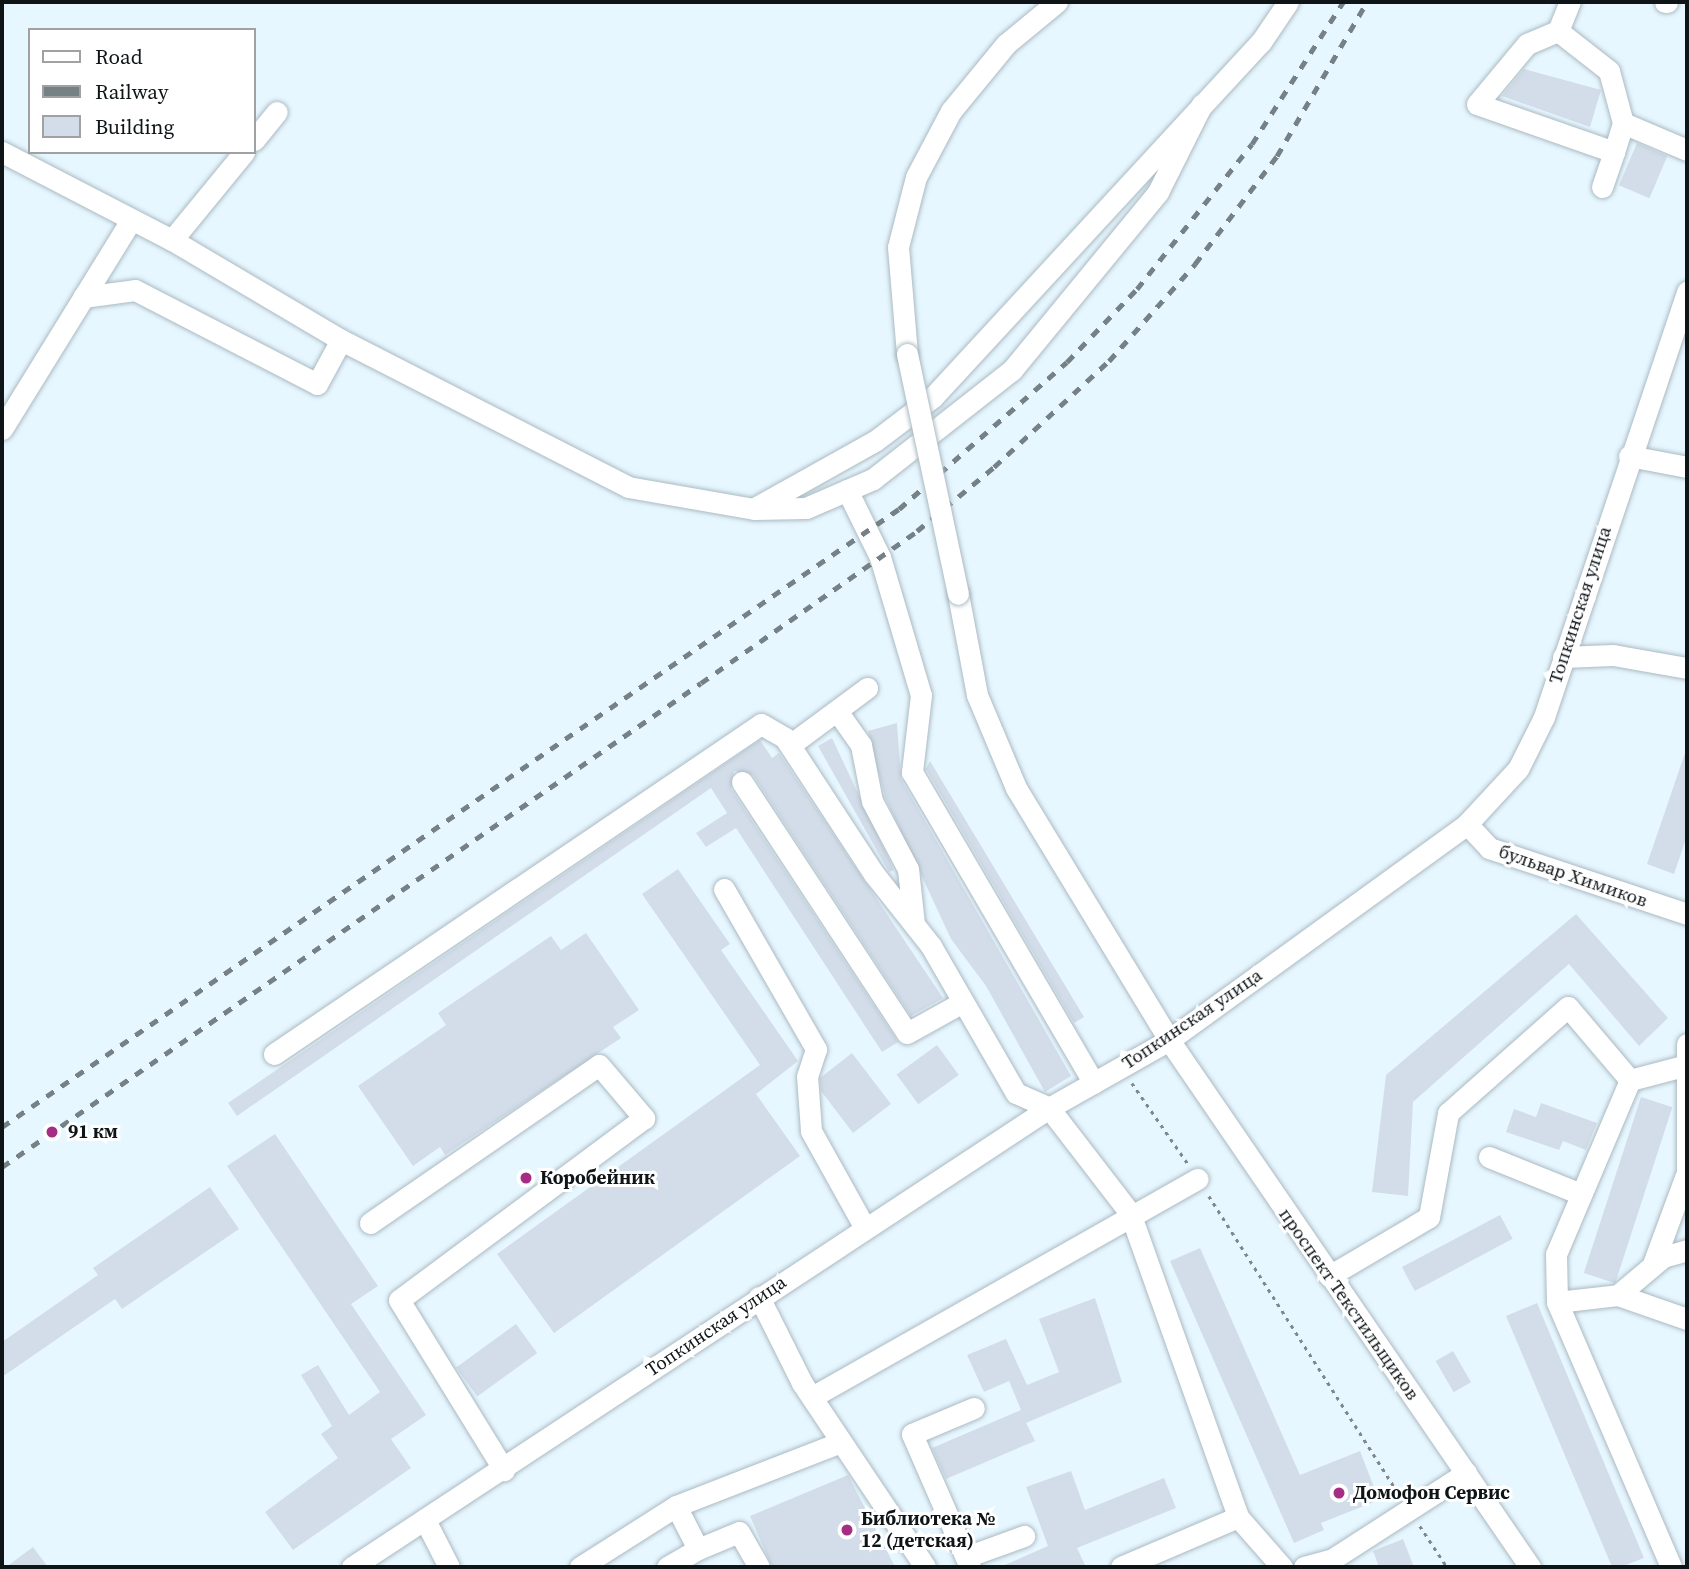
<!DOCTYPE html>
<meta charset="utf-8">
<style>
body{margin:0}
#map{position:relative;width:1689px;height:1569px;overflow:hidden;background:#e7f7ff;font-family:"Source Serif 4",serif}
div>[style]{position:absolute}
.building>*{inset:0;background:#d3dde9;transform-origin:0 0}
.path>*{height:2.5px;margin-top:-1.25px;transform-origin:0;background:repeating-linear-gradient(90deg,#7d888e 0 3.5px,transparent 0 8.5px)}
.roads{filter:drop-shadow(0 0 2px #abbac2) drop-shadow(0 0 2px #abbac2)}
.minor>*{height:21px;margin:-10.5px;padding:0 10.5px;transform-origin:10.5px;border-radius:10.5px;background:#fff}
.rail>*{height:5px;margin-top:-2.5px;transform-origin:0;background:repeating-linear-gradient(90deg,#768186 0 9px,transparent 0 18px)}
.bridges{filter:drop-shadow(0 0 2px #abbac2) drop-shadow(0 0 2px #abbac2)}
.minor-bridge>*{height:21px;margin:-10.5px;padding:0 10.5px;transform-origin:10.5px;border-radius:10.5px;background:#fff}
.dots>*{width:19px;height:19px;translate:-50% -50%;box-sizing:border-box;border:4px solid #fff;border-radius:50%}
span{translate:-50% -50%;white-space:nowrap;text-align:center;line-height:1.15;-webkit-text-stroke:6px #fff;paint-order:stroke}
.street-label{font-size:19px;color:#0f1517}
.poi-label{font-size:19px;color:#0f1517;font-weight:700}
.left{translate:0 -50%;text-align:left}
.frame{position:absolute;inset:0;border:4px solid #0f1517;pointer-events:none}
.legend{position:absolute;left:28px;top:28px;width:228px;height:126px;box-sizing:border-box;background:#fff;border:2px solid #9fa1a2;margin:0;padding:9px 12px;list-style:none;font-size:21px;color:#0f1517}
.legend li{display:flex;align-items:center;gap:14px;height:35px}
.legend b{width:35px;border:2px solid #9fa1a2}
</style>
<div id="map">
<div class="building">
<div style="clip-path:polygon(1524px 69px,1601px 90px,1590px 127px,1502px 96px)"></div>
<div style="left:1637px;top:143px;width:33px;height:46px;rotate:23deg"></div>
<div style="clip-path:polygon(897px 723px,901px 779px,1071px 1076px,1045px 1092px,986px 986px,951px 939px,885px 797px,868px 731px)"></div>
<div style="clip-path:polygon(832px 738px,894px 870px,889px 872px,818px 746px)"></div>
<div style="clip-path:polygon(760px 740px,772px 758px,779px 753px,943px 998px,911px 1016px,753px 775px,734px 771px,731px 789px,898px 1042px,882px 1052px,736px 828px,706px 847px,696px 833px,727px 813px,711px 788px,237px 1116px,228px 1103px)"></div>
<div style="clip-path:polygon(1685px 753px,1687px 836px,1674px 874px,1647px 864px)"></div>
<div style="clip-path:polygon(930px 761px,1084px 1017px,1074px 1023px,926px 769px)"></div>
<div style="clip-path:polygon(678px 869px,730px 944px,721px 950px,798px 1061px,756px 1094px,800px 1156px,554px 1333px,497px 1254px,760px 1065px,642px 894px)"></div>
<div style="clip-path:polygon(1576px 914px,1668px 1018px,1639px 1046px,1569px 964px,1413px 1102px,1408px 1196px,1372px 1192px,1386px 1075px)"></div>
<div style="clip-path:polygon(586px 933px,639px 1010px,613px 1027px,621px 1038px,445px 1155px,440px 1147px,413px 1166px,358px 1086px,446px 1025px,438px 1013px,551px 936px,561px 950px)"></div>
<div style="left:937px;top:1045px;width:37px;height:50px;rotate:54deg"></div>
<div style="clip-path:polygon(852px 1053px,891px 1104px,853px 1133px,821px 1091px,820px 1078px)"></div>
<div style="left:1641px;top:1097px;width:33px;height:185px;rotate:18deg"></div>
<div style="clip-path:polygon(1541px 1103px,1597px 1123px,1586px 1150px,1563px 1141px,1559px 1150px,1506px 1132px,1514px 1109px,1536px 1117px)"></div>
<div style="clip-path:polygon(275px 1134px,378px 1286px,351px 1304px,426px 1415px,391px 1439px,411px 1468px,293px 1550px,265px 1512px,338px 1458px,321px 1434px,332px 1426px,301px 1375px,318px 1365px,349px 1415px,380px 1392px,227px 1166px)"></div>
<div style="clip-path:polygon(210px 1187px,239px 1229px,122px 1309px,115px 1299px,2px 1377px,2px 1342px,98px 1275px,93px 1268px)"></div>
<div style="left:1500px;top:1215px;width:27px;height:111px;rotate:62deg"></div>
<div style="clip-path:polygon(1200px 1248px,1300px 1475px,1360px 1451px,1379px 1500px,1321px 1523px,1324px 1530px,1294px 1543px,1170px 1261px)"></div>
<div style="clip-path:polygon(1095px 1298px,1122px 1382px,1026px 1423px,1035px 1441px,946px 1479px,932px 1448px,1021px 1410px,1009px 1381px,984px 1392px,967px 1355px,1006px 1339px,1027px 1385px,1059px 1372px,1039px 1319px)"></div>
<div style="clip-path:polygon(1537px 1303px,1644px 1558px,1621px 1567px,1612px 1567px,1506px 1316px)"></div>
<div style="left:516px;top:1324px;width:36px;height:74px;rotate:54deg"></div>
<div style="left:1453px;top:1351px;width:36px;height:20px;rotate:60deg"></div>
<div style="clip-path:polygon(1071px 1471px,1085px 1510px,1164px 1478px,1176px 1508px,1077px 1548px,1086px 1567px,1000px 1567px,1048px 1546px,1026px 1487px)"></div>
<div style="clip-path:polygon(848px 1475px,895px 1567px,772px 1567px,750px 1516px)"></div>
<div style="clip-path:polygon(1403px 1539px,1414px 1567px,1379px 1567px,1373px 1551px)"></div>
<div style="clip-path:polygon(33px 1547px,48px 1567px,6px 1567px)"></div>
</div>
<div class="path">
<div style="left:1132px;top:1083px;width:98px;rotate:55.3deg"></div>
<div style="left:1209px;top:1196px;width:353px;rotate:57.5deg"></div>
<div style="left:1420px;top:1526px;width:49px;rotate:56.6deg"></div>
</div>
<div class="roads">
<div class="minor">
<div style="left:1665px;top:2px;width:2px"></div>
<div style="left:1558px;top:31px;width:65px;rotate:38.1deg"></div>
<div style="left:1609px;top:71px;width:54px;rotate:74.9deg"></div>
<div style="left:1623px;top:123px;width:30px;rotate:107deg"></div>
<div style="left:1614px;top:152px;width:145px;rotate:-160.7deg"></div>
<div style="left:1477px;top:104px;width:78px;rotate:-50.2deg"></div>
<div style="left:1527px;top:44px;width:34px;rotate:-23deg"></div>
<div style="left:1558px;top:31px;width:31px;rotate:-68deg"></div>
<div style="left:1623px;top:123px;width:69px;rotate:22.9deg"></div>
<div style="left:254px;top:140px;width:36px;rotate:-51deg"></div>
<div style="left:2px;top:152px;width:191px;rotate:27.4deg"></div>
<div style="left:172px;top:240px;width:196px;rotate:30.6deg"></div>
<div style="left:341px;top:340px;width:322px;rotate:27.1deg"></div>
<div style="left:628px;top:487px;width:128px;rotate:9.9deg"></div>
<div style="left:754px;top:509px;width:52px;rotate:-1.1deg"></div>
<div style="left:806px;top:508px;width:73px;rotate:-23.4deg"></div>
<div style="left:873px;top:479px;width:177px;rotate:-38.1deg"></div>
<div style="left:1012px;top:370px;width:230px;rotate:-50.6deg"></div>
<div style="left:1158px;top:192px;width:98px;rotate:-63.4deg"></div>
<div style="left:1602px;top:187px;width:37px;rotate:-71deg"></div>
<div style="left:172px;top:240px;width:114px;rotate:-50.7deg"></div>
<div style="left:83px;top:297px;width:52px;rotate:-7.7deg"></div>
<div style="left:135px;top:290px;width:205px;rotate:27.3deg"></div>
<div style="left:317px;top:384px;width:50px;rotate:-61.4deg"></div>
<div style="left:907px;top:354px;width:107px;rotate:-94.8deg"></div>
<div style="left:898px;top:247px;width:72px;rotate:-75.6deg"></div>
<div style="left:916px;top:177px;width:75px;rotate:-62.1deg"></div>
<div style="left:951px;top:111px;width:87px;rotate:-50.6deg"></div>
<div style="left:1006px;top:44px;width:66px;rotate:-39.5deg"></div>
<div style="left:2px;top:429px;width:246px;rotate:-58.3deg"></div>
<div style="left:1629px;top:456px;width:59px;rotate:10.7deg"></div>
<div style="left:847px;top:490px;width:75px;rotate:63.8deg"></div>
<div style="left:880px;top:557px;width:144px;rotate:73.5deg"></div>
<div style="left:921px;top:695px;width:78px;rotate:96.7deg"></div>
<div style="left:912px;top:772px;width:360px;rotate:59.7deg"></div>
<div style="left:755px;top:508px;width:137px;rotate:-29.2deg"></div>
<div style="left:875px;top:441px;width:73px;rotate:-37.2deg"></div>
<div style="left:933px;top:397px;width:483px;rotate:-47.3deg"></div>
<div style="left:1261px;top:42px;width:48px;rotate:-56deg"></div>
<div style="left:958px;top:594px;width:103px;rotate:79.3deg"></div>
<div style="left:977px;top:695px;width:101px;rotate:67.2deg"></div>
<div style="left:1016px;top:788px;width:295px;rotate:58.7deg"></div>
<div style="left:1169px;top:1040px;width:639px;rotate:55.59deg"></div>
<div style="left:1563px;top:657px;width:50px;rotate:-2.3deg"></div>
<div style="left:1613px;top:655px;width:75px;rotate:10deg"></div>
<div style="left:837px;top:711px;width:42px;rotate:54.8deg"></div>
<div style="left:861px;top:745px;width:57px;rotate:78.9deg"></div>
<div style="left:872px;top:801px;width:77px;rotate:62.1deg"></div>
<div style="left:908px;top:869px;width:55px;rotate:83.8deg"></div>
<div style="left:790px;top:745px;width:96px;rotate:-36.5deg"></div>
<div style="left:742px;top:782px;width:300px;rotate:56.7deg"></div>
<div style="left:907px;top:1033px;width:64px;rotate:-29deg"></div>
<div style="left:1467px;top:824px;width:33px;rotate:47deg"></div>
<div style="left:1489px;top:848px;width:209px;rotate:18.4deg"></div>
<div style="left:724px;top:889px;width:185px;rotate:60.1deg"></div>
<div style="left:816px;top:1049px;width:28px;rotate:108deg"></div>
<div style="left:807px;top:1076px;width:55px;rotate:85.8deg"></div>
<div style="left:811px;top:1131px;width:111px;rotate:60.9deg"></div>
<div style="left:274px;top:1054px;width:588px;rotate:-34.12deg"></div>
<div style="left:761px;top:724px;width:28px;rotate:30deg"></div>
<div style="left:785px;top:738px;width:163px;rotate:56.8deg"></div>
<div style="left:874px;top:874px;width:92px;rotate:51.6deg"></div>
<div style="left:931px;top:946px;width:170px;rotate:60deg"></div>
<div style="left:1016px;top:1093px;width:36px;rotate:24deg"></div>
<div style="left:1049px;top:1108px;width:133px;rotate:52.4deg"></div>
<div style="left:1130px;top:1213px;width:323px;rotate:70.4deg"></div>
<div style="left:1238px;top:1517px;width:67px;rotate:48.7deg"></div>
<div style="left:1630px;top:1080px;width:189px;rotate:113deg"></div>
<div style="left:1556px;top:1254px;width:48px;rotate:88.8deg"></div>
<div style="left:1557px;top:1302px;width:288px;rotate:66.7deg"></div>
<div style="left:1489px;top:1157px;width:99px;rotate:21.9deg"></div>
<div style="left:370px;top:1223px;width:278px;rotate:-34.6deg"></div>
<div style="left:599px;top:1065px;width:70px;rotate:49.7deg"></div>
<div style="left:644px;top:1118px;width:305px;rotate:143.4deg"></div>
<div style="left:399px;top:1300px;width:200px;rotate:58.3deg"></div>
<div style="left:1653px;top:1264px;width:98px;rotate:-69.7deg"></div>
<div style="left:1687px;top:1172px;width:128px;rotate:-90deg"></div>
<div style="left:1329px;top:1276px;width:116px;rotate:-30.5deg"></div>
<div style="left:1429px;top:1217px;width:106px;rotate:-79.6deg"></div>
<div style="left:1448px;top:1113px;width:160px;rotate:-41.5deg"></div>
<div style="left:1568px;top:1007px;width:96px;rotate:49.7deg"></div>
<div style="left:1630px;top:1080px;width:59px;rotate:-14.7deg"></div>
<div style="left:1618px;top:1295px;width:73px;rotate:19.2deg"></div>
<div style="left:759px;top:1297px;width:96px;rotate:63.4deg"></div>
<div style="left:802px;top:1383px;width:221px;rotate:56.2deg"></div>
<div style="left:1557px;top:1302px;width:61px;rotate:-6.5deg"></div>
<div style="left:1618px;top:1295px;width:59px;rotate:-40.2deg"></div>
<div style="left:1663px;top:1257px;width:25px;rotate:-16deg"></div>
<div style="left:812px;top:1397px;width:443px;rotate:-29.5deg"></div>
<div style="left:676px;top:1506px;width:48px;rotate:62.9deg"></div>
<div style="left:698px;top:1549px;width:44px;rotate:-22.5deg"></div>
<div style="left:739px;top:1532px;width:40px;rotate:60.3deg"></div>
<div style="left:425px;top:1520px;width:53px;rotate:62.9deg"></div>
<div style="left:966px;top:1557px;width:62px;rotate:-19.9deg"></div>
<div style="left:352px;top:1567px;width:835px;rotate:-33.37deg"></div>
<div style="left:1049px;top:1108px;width:138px;rotate:-29.5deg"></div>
<div style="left:1169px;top:1040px;width:368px;rotate:-35.9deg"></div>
<div style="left:1467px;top:824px;width:75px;rotate:-47.2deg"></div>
<div style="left:1518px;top:769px;width:58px;rotate:-63.4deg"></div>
<div style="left:1544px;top:717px;width:449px;rotate:-71.4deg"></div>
<div style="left:580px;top:1567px;width:114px;rotate:-32.4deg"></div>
<div style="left:676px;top:1506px;width:177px;rotate:-21.2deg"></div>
<div style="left:667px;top:1567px;width:36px;rotate:-30deg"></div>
<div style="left:970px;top:1567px;width:145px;rotate:-113.6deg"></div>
<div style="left:912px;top:1434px;width:67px;rotate:-22.8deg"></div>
<div style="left:1121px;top:1567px;width:127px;rotate:-23.1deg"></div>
<div style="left:1304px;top:1567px;width:28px;rotate:-15deg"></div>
<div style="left:1331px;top:1560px;width:161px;rotate:-32.8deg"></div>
</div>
</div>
<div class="rail">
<div style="left:2px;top:1127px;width:1089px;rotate:-34.57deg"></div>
<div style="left:899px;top:509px;width:223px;rotate:-41.2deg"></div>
<div style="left:1067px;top:362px;width:101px;rotate:-46.2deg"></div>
<div style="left:1137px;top:289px;width:185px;rotate:-51.6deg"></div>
<div style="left:1252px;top:144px;width:169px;rotate:-57.3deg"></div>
<div style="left:2px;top:1167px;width:850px;rotate:-34.7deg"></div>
<div style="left:701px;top:683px;width:264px;rotate:-35.1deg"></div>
<div style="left:917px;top:531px;width:100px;rotate:-39.7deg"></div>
<div style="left:994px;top:467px;width:156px;rotate:-42.7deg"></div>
<div style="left:1109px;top:361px;width:130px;rotate:-48.4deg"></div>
<div style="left:1195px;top:264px;width:136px;rotate:-52.8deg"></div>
<div style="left:1277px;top:156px;width:178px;rotate:-59.7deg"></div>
</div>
<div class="bridges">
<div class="minor-bridge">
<div style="left:907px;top:354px;width:245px;rotate:78deg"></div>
</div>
</div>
<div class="dots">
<div style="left:52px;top:1132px;background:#a52d84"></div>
<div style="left:526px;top:1178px;background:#a52d84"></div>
<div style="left:1339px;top:1493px;background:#a52d84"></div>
<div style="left:847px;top:1530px;background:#a52d84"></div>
</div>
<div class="street-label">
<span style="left:1580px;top:605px;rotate:-72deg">Топкинская улица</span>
<span style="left:1573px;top:876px;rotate:19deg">бульвар Химиков</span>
<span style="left:1192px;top:1019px;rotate:-34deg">Топкинская улица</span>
<span style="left:1349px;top:1304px;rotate:55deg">проспект Текстильщиков</span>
<span style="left:716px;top:1326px;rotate:-34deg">Топкинская улица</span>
</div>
<div class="poi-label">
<span class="left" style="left:68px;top:1132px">91 км</span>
<span class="left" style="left:540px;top:1178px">Коробейник</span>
<span class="left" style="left:1353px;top:1493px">Домофон Сервис</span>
<span class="left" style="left:861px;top:1530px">Библиотека №<br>12 (детская)</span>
</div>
<div class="frame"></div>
<ul class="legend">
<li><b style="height:9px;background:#fff"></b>Road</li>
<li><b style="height:9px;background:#768186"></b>Railway</li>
<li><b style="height:19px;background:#d3dde9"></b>Building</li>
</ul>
</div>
